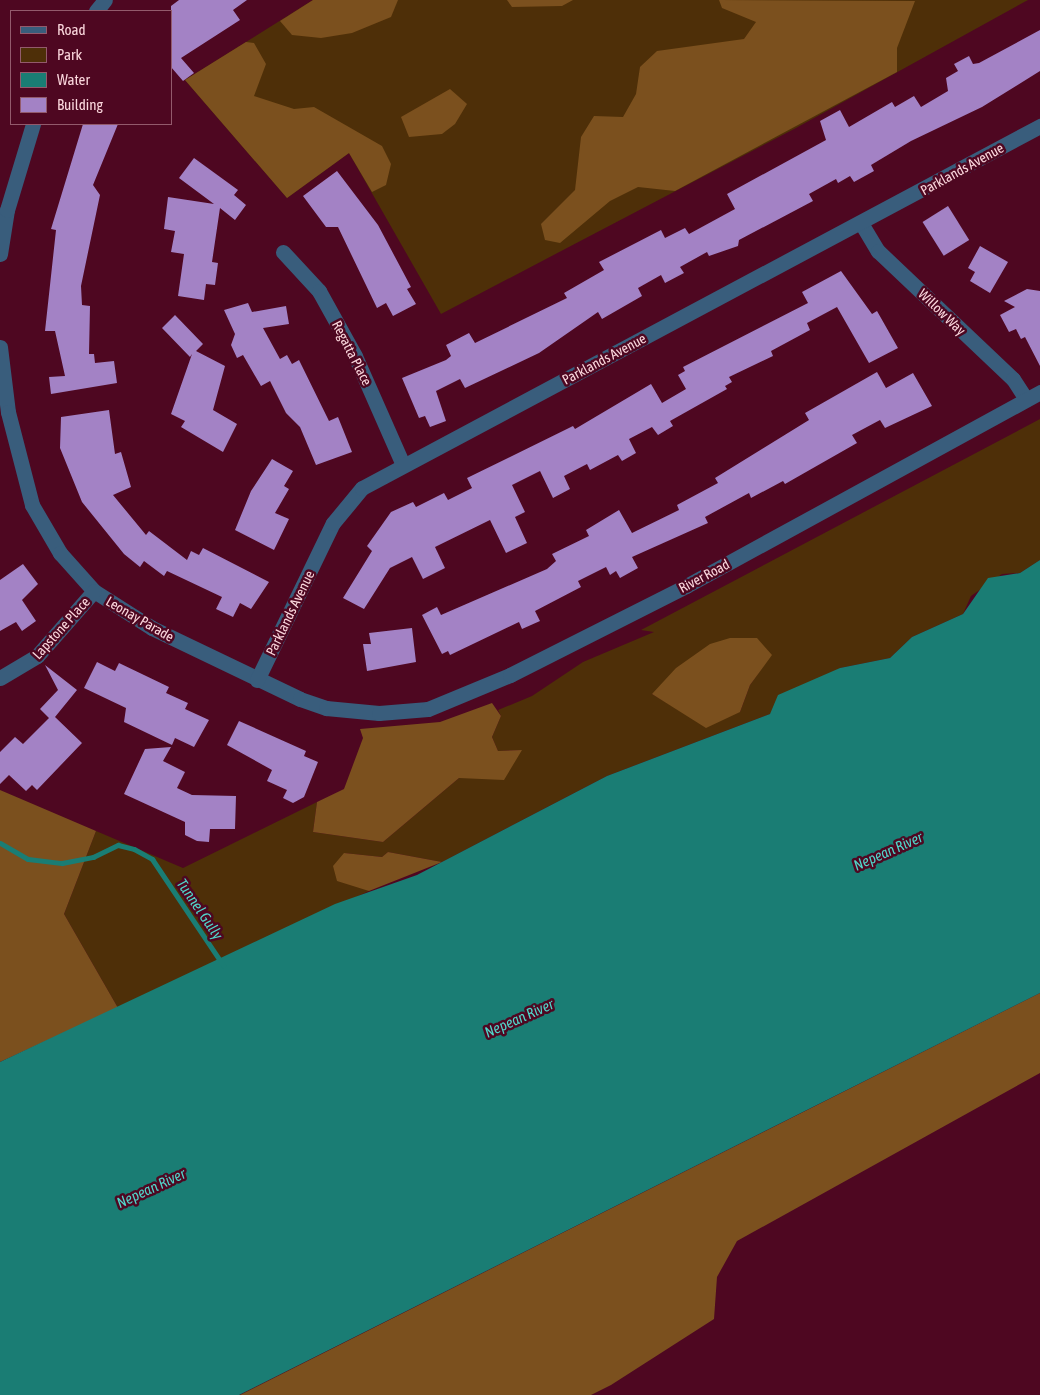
<!DOCTYPE html>
<style>
body{margin:0}
#map{position:relative;width:1040px;height:1395px;overflow:hidden;background:#4e0721;font-family:"Asap Condensed",sans-serif}
div>[style]{position:absolute}
.green>*{inset:0;background:#4e2f08}
.forest>*{inset:0;background:#7b501e}
.water>*{inset:0;background:#1a7d74}
.stream>*{height:5px;margin:-2.5px;padding:0 2.5px;transform-origin:2.5px;border-radius:2.5px;background:#1a7d74}
.building>*{inset:0;background:#a382c5;transform-origin:0 0}
.minor>*{height:15px;margin:-7.5px;padding:0 7.5px;transform-origin:7.5px;border-radius:7.5px;background:#395d7c}
span{translate:-50% -50%;white-space:nowrap;text-align:center;line-height:1.15;-webkit-text-stroke:5px #4e0721;paint-order:stroke}
.street-label{font-size:14px;color:#fbd7dd}
.water-label{font-size:15px;color:#51d6ca;font-style:italic}
.legend{position:absolute;left:10px;top:10px;width:162px;height:115px;box-sizing:border-box;background:#4e0721;border:1px solid #935a6c;margin:0;padding:6px 9px;list-style:none;font-size:15px;color:#fbd7dd}
.legend li{display:flex;align-items:center;gap:10px;height:25px}
.legend b{width:25px;border:1px solid #935a6c}
</style>
<div id="map">
<div class="green">
<div style="clip-path:polygon(313px 0,1028px 0,796px 128px,441px 314px,349px 153px,287px 198px,185px 80px)"></div>
<div style="clip-path:polygon(evenodd,1040px 419px,1040px 560px,1020px 573px,1002px 574px,971px 596px,963px 614px,912px 637px,890px 658px,840px 668px,770px 714px,607px 776px,442px 862px,388px 852px,382px 857px,344px 853px,369px 891px,118px 1008px,64px 914px,96px 831px,183px 868px,317px 802px,313px 832px,383px 842px,459px 778px,522px 750px,498px 751px,492px 737px,501px 716px,498px 710px,532px 696px,583px 662px,654px 632px,641px 630px,1040px 419px,771px 655px,750px 685px,740px 712px,674px 707px,652px 694px,771px 655px)"></div>
</div>
<div class="forest">
<div style="clip-path:polygon(313px 0,398px 0,391px 17px,352px 33px,321px 38px,292px 35px,280px 21px)"></div>
<div style="clip-path:polygon(507px 0,573px 0,562px 6px,512px 7px)"></div>
<div style="clip-path:polygon(719px 0,915px 1px,897px 48px,897px 72px,675px 191px,638px 187px,610px 201px,560px 243px,545px 240px,541px 224px,575px 190px,581px 137px,594px 116px,623px 117px,636px 94px,640px 67px,657px 51px,744px 39px,756px 22px,722px 8px)"></div>
<div style="clip-path:polygon(246px 42px,254px 43px,266px 64px,254px 96px,294px 109px,314px 107px,382px 146px,391px 164px,386px 185px,372px 192px,349px 153px,287px 198px,185px 80px)"></div>
<div style="clip-path:polygon(450px 89px,467px 104px,455px 124px,442px 134px,409px 137px,401px 117px)"></div>
<div style="clip-path:polygon(730px 638px,757px 638px,772px 655px,750px 685px,740px 712px,706px 728px,652px 694px,676px 668px,710px 644px)"></div>
<div style="clip-path:polygon(492px 703px,501px 716px,492px 737px,498px 751px,522px 750px,504px 780px,459px 778px,383px 842px,313px 832px,317px 802px,344px 789px,363px 738px,360px 729px,440px 722px)"></div>
<div style="clip-path:polygon(0 790px,96px 831px,64px 914px,118px 1008px,0 1062px)"></div>
<div style="clip-path:polygon(388px 852px,442px 862px,369px 891px,337px 881px,333px 866px,344px 853px,382px 857px)"></div>
<div style="clip-path:polygon(1040px 993px,1040px 1073px,737px 1241px,717px 1277px,714px 1319px,611px 1385px,591px 1395px,240px 1395px)"></div>
</div>
<div class="water">
<div style="clip-path:polygon(1040px 560px,1040px 993px,239px 1395px,0 1395px,0 1062px,335px 904px,417px 875px,607px 776px,770px 714px,778px 695px,840px 668px,890px 658px,912px 637px,963px 614px,988px 578px,1020px 573px)"></div>
</div>
<div class="stream">
<div style="left:0;top:843px;width:32px;rotate:30deg"></div>
<div style="left:28px;top:859px;width:34px;rotate:7deg"></div>
<div style="left:62px;top:863px;width:32px;rotate:-11deg"></div>
<div style="left:93px;top:857px;width:28px;rotate:-26deg"></div>
<div style="left:118px;top:845px;width:16px;rotate:14deg"></div>
<div style="left:134px;top:849px;width:21px;rotate:29deg"></div>
<div style="left:152px;top:859px;width:128px;rotate:56.2deg"></div>
</div>
<div class="building">
<div style="clip-path:polygon(179px 0,247px 0,233px 10px,240px 20px,181px 58px,194px 73px,183px 81px,171px 67px,171px 6px)"></div>
<div style="clip-path:polygon(1040px 30px,1040px 71px,982px 107px,911px 141px,871px 165px,874px 171px,854px 182px,850px 176px,838px 183px,836px 179px,809px 194px,813px 201px,739px 240px,738px 246px,709px 256px,707px 252px,680px 267px,684px 273px,665px 283px,661px 275px,638px 288px,642px 296px,602px 319px,598px 312px,539px 353px,465px 388px,460px 379px,436px 391px,446px 421px,430px 427px,425px 416px,419px 418px,402px 378px,446px 360px,451px 356px,446px 345px,469px 333px,475px 343px,567px 298px,564px 293px,604px 270px,599px 262px,661px 230px,665px 238px,685px 228px,689px 234px,735px 209px,727px 194px,826px 140px,820px 121px,840px 110px,849px 127px,892px 102px,895px 107px,914px 96px,921px 107px,948px 91px,946px 78px,958px 71px,954px 64px,969px 56px,973px 64px,979px 63px)"></div>
<div style="clip-path:polygon(83px 124px,118px 124px,93px 185px,100px 195px,81px 286px,82px 305px,90px 306px,89px 354px,94px 354px,95px 363px,114px 361px,117px 383px,51px 394px,49px 377px,65px 376px,55px 331px,45px 331px,56px 230px,51px 229px)"></div>
<div style="clip-path:polygon(194px 158px,238px 190px,234px 195px,246px 205px,235px 220px,220px 208px,212px 262px,218px 263px,215px 285px,206px 284px,204px 300px,178px 296px,184px 254px,171px 252px,175px 231px,164px 229px,168px 197px,214px 204px,179px 178px)"></div>
<div style="clip-path:polygon(337px 171px,378px 225px,411px 287px,407px 289px,416px 304px,393px 316px,386px 303px,377px 308px,338px 227px,326px 227px,303px 196px)"></div>
<div style="left:948px;top:206px;width:40px;height:30px;rotate:58deg"></div>
<div style="clip-path:polygon(980px 246px,1008px 262px,990px 293px,970px 281px,975px 272px,968px 268px)"></div>
<div style="clip-path:polygon(841px 271px,872px 314px,877px 311px,898px 348px,869px 363px,837px 307px,807px 323px,810px 330px,771px 351px,773px 356px,729px 377px,732px 382px,725px 386px,727px 389px,670px 421px,673px 426px,658px 435px,652px 427px,629px 439px,636px 453px,622px 461px,618px 455px,590px 470px,587px 464px,564px 476px,570px 489px,553px 498px,540px 471px,512px 485px,525px 512px,515px 517px,527px 543px,506px 553px,490px 520px,435px 547px,445px 568px,423px 579px,412px 557px,390px 568px,364px 609px,343px 598px,372px 551px,367px 546px,391px 512px,413px 502px,416px 507px,444px 493px,448px 500px,472px 488px,467px 478px,573px 426px,575px 429px,651px 384px,662px 403px,686px 389px,678px 375px,685px 371px,683px 367px,808px 303px,802px 292px)"></div>
<div style="clip-path:polygon(1027px 289px,1040px 291px,1040px 366px,1025px 337px,1021px 339px,1016px 329px,1009px 332px,1000px 315px,1015px 307px,1004px 301px)"></div>
<div style="clip-path:polygon(248px 303px,252px 312px,286px 306px,289px 324px,263px 328px,280px 359px,287px 355px,292px 364px,299px 360px,329px 421px,338px 417px,352px 452px,316px 465px,300px 427px,286px 413px,270px 381px,261px 386px,243px 355px,237px 358px,231px 345px,235px 334px,224px 310px)"></div>
<div style="clip-path:polygon(175px 315px,203px 344px,196px 351px,225px 366px,213px 410px,237px 424px,223px 452px,181px 427px,185px 421px,171px 414px,192px 354px,190px 357px,162px 328px)"></div>
<div style="clip-path:polygon(877px 372px,886px 388px,913px 373px,932px 406px,885px 428px,880px 420px,852px 435px,857px 443px,785px 484px,783px 481px,751px 498px,749px 493px,705px 517px,708px 523px,632px 557px,638px 568px,620px 578px,616px 571px,610px 575px,606px 567px,578px 581px,581px 587px,535px 611px,540px 621px,522px 629px,519px 622px,450px 655px,448px 651px,442px 654px,422px 615px,437px 607px,441px 615px,547px 569px,556px 561px,552px 554px,589px 536px,586px 530px,619px 510px,632px 533px,679px 510px,677px 505px,718px 483px,715px 478px,809px 420px,805px 413px)"></div>
<div style="clip-path:polygon(109px 410px,115px 454px,121px 452px,131px 487px,113px 495px,146px 535px,149px 531px,187px 560px,191px 551px,199px 555px,203px 548px,269px 582px,251px 609px,240px 603px,233px 617px,216px 609px,222px 597px,167px 571px,164px 576px,144px 561px,140px 567px,124px 554px,82px 502px,60px 448px,61px 417px)"></div>
<div style="clip-path:polygon(272px 459px,293px 471px,284px 486px,289px 489px,275px 513px,289px 519px,274px 550px,235px 530px,251px 491px)"></div>
<div style="clip-path:polygon(23px 564px,38px 584px,22px 600px,36px 621px,22px 631px,16px 622px,0 631px,0 580px)"></div>
<div style="clip-path:polygon(412px 628px,416px 662px,367px 671px,363px 644px,371px 644px,369px 633px)"></div>
<div style="clip-path:polygon(97px 662px,115px 671px,119px 663px,169px 687px,166px 693px,188px 703px,185px 709px,209px 720px,194px 747px,175px 738px,172px 745px,124px 722px,126px 708px,84px 688px)"></div>
<div style="clip-path:polygon(45px 665px,77px 690px,55px 717px,82px 743px,37px 790px,32px 785px,26px 791px,9px 775px,0 784px,0 752px,15px 737px,23px 744px,49px 718px,40px 709px,58px 690px)"></div>
<div style="clip-path:polygon(239px 721px,306px 751px,304px 756px,318px 762px,304px 797px,293px 803px,283px 798px,287px 790px,267px 781px,272px 770px,227px 745px)"></div>
<div style="clip-path:polygon(171px 747px,163px 761px,185px 772px,177px 788px,192px 795px,236px 796px,235px 829px,210px 829px,209px 842px,197px 841px,185px 835px,185px 822px,124px 794px,145px 749px)"></div>
</div>
<div class="minor">
<div style="left:96px;top:11px;width:14px;rotate:-51deg"></div>
<div style="left:861px;top:223px;width:33px;rotate:59deg"></div>
<div style="left:878px;top:251px;width:186px;rotate:43.5deg"></div>
<div style="left:1013px;top:379px;width:24px;rotate:57deg"></div>
<div style="left:283px;top:252px;width:53px;rotate:47.3deg"></div>
<div style="left:319px;top:291px;width:74px;rotate:61deg"></div>
<div style="left:355px;top:356px;width:119px;rotate:66.2deg"></div>
<div style="left:0;top:254px;width:45px;rotate:-81deg"></div>
<div style="left:7px;top:210px;width:90px;rotate:-73.2deg"></div>
<div style="left:0;top:347px;width:65px;rotate:83deg"></div>
<div style="left:8px;top:412px;width:96px;rotate:75.5deg"></div>
<div style="left:32px;top:505px;width:56px;rotate:59.7deg"></div>
<div style="left:60px;top:553px;width:51px;rotate:48.2deg"></div>
<div style="left:94px;top:591px;width:69px;rotate:32.5deg"></div>
<div style="left:152px;top:628px;width:164px;rotate:25.6deg"></div>
<div style="left:300px;top:699px;width:28px;rotate:19deg"></div>
<div style="left:326px;top:708px;width:53px;rotate:5.4deg"></div>
<div style="left:379px;top:713px;width:49px;rotate:-4.7deg"></div>
<div style="left:428px;top:709px;width:89px;rotate:-22.5deg"></div>
<div style="left:510px;top:675px;width:197px;rotate:-26.8deg"></div>
<div style="left:686px;top:586px;width:404px;rotate:-28.7deg"></div>
<div style="left:0;top:678px;width:43px;rotate:-30.7deg"></div>
<div style="left:37px;top:656px;width:86px;rotate:-48.8deg"></div>
<div style="left:257px;top:680px;width:174px;rotate:-64.2deg"></div>
<div style="left:333px;top:523px;width:45px;rotate:-50.4deg"></div>
<div style="left:362px;top:488px;width:769px;rotate:-28.1deg"></div>
</div>
<div class="street-label">
<span style="left:962px;top:169px;rotate:-29deg">Parklands Avenue</span>
<span style="left:942px;top:312px;rotate:44deg">Willow Way</span>
<span style="left:352px;top:353px;rotate:63deg">Regatta Place</span>
<span style="left:604px;top:359px;rotate:-28deg">Parklands Avenue</span>
<span style="left:704px;top:576px;rotate:-28deg">River Road</span>
<span style="left:290px;top:613px;rotate:-64deg">Parklands Avenue</span>
<span style="left:140px;top:619px;rotate:30deg">Leonay Parade</span>
<span style="left:61px;top:628px;rotate:-48deg">Lapstone Place</span>
</div>
<div class="water-label">
<span style="left:888px;top:851px;rotate:-24deg">Nepean River</span>
<span style="left:200px;top:909px;rotate:56deg">Tunnel Gully</span>
<span style="left:519px;top:1018px;rotate:-24deg">Nepean River</span>
<span style="left:151px;top:1188px;rotate:-25deg">Nepean River</span>
</div>
<ul class="legend">
<li><b style="height:6px;background:#395d7c"></b>Road</li>
<li><b style="height:14px;background:#4e2f08"></b>Park</li>
<li><b style="height:14px;background:#1a7d74"></b>Water</li>
<li><b style="height:14px;background:#a382c5"></b>Building</li>
</ul>
</div>
